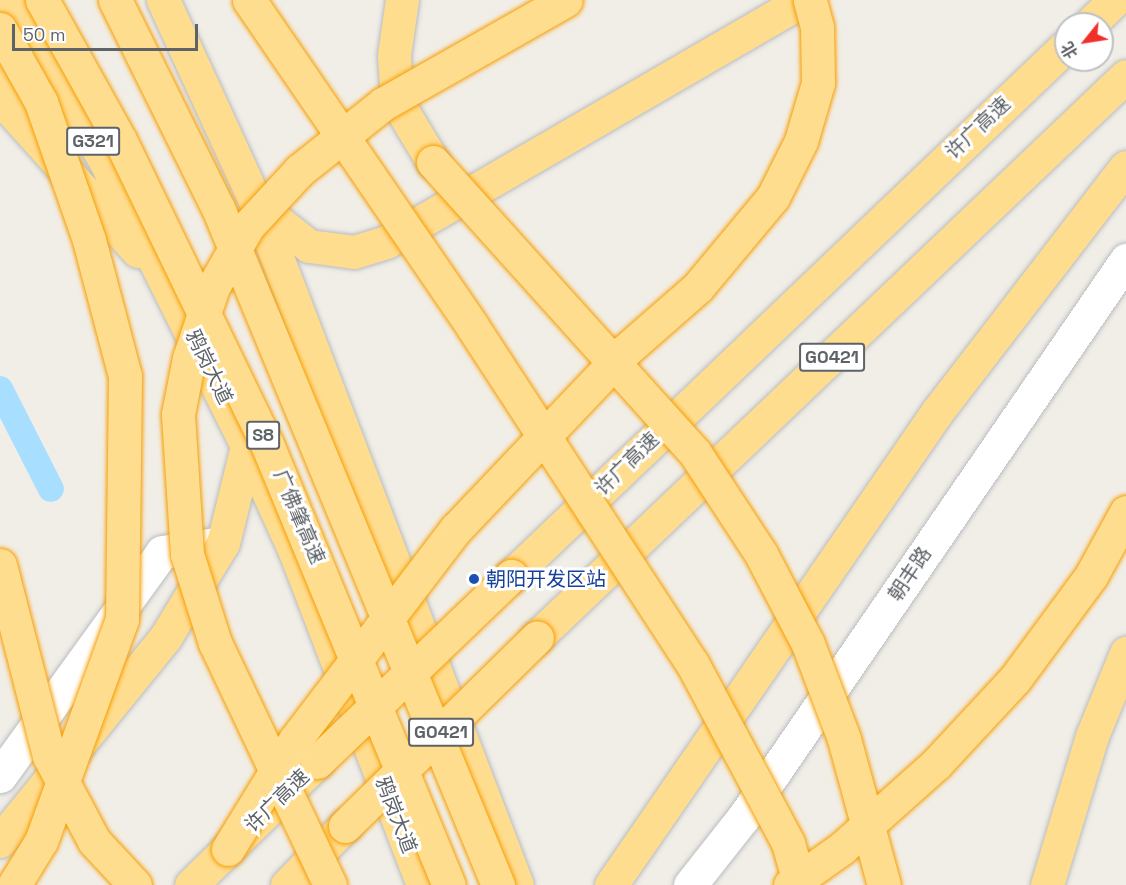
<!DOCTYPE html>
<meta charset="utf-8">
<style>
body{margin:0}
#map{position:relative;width:1126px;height:885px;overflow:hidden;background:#f1eee7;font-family:"Space Grotesk","Noto Sans SC",sans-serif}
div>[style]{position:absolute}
.canal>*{height:26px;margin:-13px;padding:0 13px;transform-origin:13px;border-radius:13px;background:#a8deff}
.roads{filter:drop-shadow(0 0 2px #b9bcc1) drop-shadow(0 0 2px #b9bcc1)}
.minor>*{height:33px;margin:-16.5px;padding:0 16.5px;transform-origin:16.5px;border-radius:16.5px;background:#fff}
.highway>*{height:33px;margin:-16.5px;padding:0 16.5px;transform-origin:16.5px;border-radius:16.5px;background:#ffdd8f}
.bridges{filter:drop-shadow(0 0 2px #f79e00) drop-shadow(0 0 2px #f79e00)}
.highway-bridge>*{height:33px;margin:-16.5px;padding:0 16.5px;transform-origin:16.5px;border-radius:16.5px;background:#ffdd8f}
.dots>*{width:16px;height:16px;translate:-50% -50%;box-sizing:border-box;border:3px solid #fff;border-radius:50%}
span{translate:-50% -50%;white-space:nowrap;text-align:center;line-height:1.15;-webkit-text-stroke:6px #fff;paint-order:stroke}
.shield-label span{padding:2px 4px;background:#fff;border:2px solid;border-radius:4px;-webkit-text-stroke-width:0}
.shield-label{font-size:18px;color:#5e6368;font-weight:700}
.street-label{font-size:20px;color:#5e6368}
.transit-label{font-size:20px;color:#164399}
.left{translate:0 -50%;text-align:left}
.north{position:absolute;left:1054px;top:12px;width:60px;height:60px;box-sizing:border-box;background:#fff;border:2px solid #bfc1c3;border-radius:50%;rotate:240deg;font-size:16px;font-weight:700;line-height:24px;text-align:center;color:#5e6368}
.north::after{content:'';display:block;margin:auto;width:21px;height:27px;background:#f2302b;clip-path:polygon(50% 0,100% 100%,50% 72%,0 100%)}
.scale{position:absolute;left:12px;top:24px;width:186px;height:27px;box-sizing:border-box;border:3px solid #5e6368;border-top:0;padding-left:8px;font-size:18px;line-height:21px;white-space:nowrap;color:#5e6368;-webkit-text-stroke:4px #fff;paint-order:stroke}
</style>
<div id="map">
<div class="canal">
<div style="left:0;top:389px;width:112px;rotate:63deg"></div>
</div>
<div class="roads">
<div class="minor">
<div style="left:0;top:776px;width:276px;rotate:-54.1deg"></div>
<div style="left:162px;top:552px;width:54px;rotate:-8.6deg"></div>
<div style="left:690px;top:885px;width:85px;rotate:-51.7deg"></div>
<div style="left:743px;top:818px;width:677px;rotate:-55.54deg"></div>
</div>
<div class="highway">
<div style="left:10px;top:0;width:182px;rotate:59.4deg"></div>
<div style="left:103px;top:157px;width:323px;rotate:63.5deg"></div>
<div style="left:247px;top:446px;width:113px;rotate:65.5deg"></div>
<div style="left:294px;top:549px;width:360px;rotate:69deg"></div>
<div style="left:163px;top:0;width:226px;rotate:65.4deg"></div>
<div style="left:257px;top:205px;width:728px;rotate:69.08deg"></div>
<div style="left:402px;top:0;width:56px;rotate:98.3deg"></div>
<div style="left:394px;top:55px;width:47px;rotate:86.3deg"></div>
<div style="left:397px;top:102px;width:70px;rotate:59deg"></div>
<div style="left:1090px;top:24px;width:35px;rotate:-44deg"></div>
<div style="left:0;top:66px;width:55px;rotate:60.6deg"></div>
<div style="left:0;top:98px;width:206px;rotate:48deg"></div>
<div style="left:257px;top:205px;width:66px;rotate:38.3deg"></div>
<div style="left:309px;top:246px;width:45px;rotate:7.6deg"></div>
<div style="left:354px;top:252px;width:34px;rotate:-17deg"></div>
<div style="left:386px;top:242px;width:482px;rotate:-30.1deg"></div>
<div style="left:511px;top:576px;width:767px;rotate:-43.68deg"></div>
<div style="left:537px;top:637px;width:813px;rotate:-43.61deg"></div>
<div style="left:0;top:841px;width:262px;rotate:-50.9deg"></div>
<div style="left:165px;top:638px;width:111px;rotate:-58.6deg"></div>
<div style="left:223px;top:543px;width:100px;rotate:-76.1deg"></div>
<div style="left:191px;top:885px;width:176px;rotate:-44.3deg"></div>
<div style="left:287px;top:885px;width:83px;rotate:-45.5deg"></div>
<div style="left:611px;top:885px;width:574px;rotate:-55.42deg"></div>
<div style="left:937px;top:412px;width:309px;rotate:-52.4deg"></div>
<div style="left:1047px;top:885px;width:156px;rotate:-73.2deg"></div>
<div style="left:1092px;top:736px;width:90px;rotate:-67.7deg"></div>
</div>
</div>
<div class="bridges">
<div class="highway-bridge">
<div style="left:42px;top:0;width:160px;rotate:60.9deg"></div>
<div style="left:120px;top:140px;width:338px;rotate:64.2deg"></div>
<div style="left:267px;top:444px;width:477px;rotate:67.6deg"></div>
<div style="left:115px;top:0;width:232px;rotate:63.7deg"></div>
<div style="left:218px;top:208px;width:733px;rotate:67.53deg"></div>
<div style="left:249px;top:0;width:395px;rotate:55.6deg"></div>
<div style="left:472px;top:326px;width:402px;rotate:56.9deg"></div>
<div style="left:692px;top:663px;width:204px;rotate:61.9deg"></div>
<div style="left:788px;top:843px;width:44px;rotate:74.1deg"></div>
<div style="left:0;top:29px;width:84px;rotate:60.7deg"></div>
<div style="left:41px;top:102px;width:146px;rotate:70.8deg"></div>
<div style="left:89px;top:240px;width:141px;rotate:75.2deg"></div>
<div style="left:125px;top:376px;width:243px;rotate:90.7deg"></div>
<div style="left:122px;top:619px;width:236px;rotate:110deg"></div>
<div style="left:41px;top:841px;width:52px;rotate:121.5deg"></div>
<div style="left:433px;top:162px;width:392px;rotate:48deg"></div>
<div style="left:695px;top:453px;width:121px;rotate:56.8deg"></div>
<div style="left:761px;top:554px;width:102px;rotate:62.4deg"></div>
<div style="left:808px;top:644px;width:102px;rotate:69.2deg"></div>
<div style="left:844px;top:739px;width:151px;rotate:74.7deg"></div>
<div style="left:0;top:565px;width:197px;rotate:75.6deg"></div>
<div style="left:49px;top:756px;width:96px;rotate:62.1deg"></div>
<div style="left:94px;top:841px;width:60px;rotate:47deg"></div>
<div style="left:317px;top:762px;width:269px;rotate:-43.8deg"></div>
<div style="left:345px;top:826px;width:269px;rotate:-44.5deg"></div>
<div style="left:228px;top:849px;width:128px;rotate:-58.4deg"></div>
<div style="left:295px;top:740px;width:265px;rotate:-52.7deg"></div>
<div style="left:456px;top:529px;width:245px;rotate:-46.5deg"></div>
<div style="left:625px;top:351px;width:97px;rotate:-41.2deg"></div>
<div style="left:698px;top:287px;width:117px;rotate:-50.2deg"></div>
<div style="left:773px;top:197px;width:63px;rotate:-63.4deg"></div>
<div style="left:801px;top:141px;width:60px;rotate:-73.7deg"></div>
<div style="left:818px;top:83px;width:56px;rotate:-91deg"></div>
<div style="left:817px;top:27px;width:28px;rotate:-105deg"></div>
<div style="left:330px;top:885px;width:268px;rotate:-115.4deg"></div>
<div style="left:215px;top:643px;width:93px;rotate:-107.5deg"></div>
<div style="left:187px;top:554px;width:140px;rotate:-93.7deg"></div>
<div style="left:178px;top:414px;width:57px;rotate:-78.9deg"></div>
<div style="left:189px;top:358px;width:75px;rotate:-71.3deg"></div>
<div style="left:213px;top:287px;width:70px;rotate:-60.2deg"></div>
<div style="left:248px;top:226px;width:76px;rotate:-47.1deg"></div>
<div style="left:300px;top:170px;width:106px;rotate:-38.5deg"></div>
<div style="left:383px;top:104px;width:210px;rotate:-29.6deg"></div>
<div style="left:790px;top:885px;width:64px;rotate:-35.4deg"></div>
<div style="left:842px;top:848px;width:126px;rotate:-41.8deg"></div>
<div style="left:936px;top:764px;width:116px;rotate:-47.1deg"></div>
<div style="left:1015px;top:679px;width:128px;rotate:-53.6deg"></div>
<div style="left:1091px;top:576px;width:73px;rotate:-61.3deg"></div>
</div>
</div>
<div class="dots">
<div style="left:474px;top:579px;background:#1a4fb4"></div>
</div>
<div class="shield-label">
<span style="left:93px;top:141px">G321</span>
<span style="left:832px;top:357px">G0421</span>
<span style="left:263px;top:435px">S8</span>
<span style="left:441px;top:732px">G0421</span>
</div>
<div class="street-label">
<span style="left:978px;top:128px;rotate:-43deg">许广高速</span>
<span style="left:209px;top:367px;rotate:64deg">鸦岗大道</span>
<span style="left:627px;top:464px;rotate:-44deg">许广高速</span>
<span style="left:299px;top:517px;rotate:67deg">广佛肇高速</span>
<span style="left:910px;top:574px;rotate:-56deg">朝丰路</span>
<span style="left:277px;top:801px;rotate:-44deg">许广高速</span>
<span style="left:396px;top:815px;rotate:69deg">鸦岗大道</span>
</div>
<div class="transit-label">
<span class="left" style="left:486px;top:579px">朝阳开发区站</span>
</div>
<div class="north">北</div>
<div class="scale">50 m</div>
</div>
